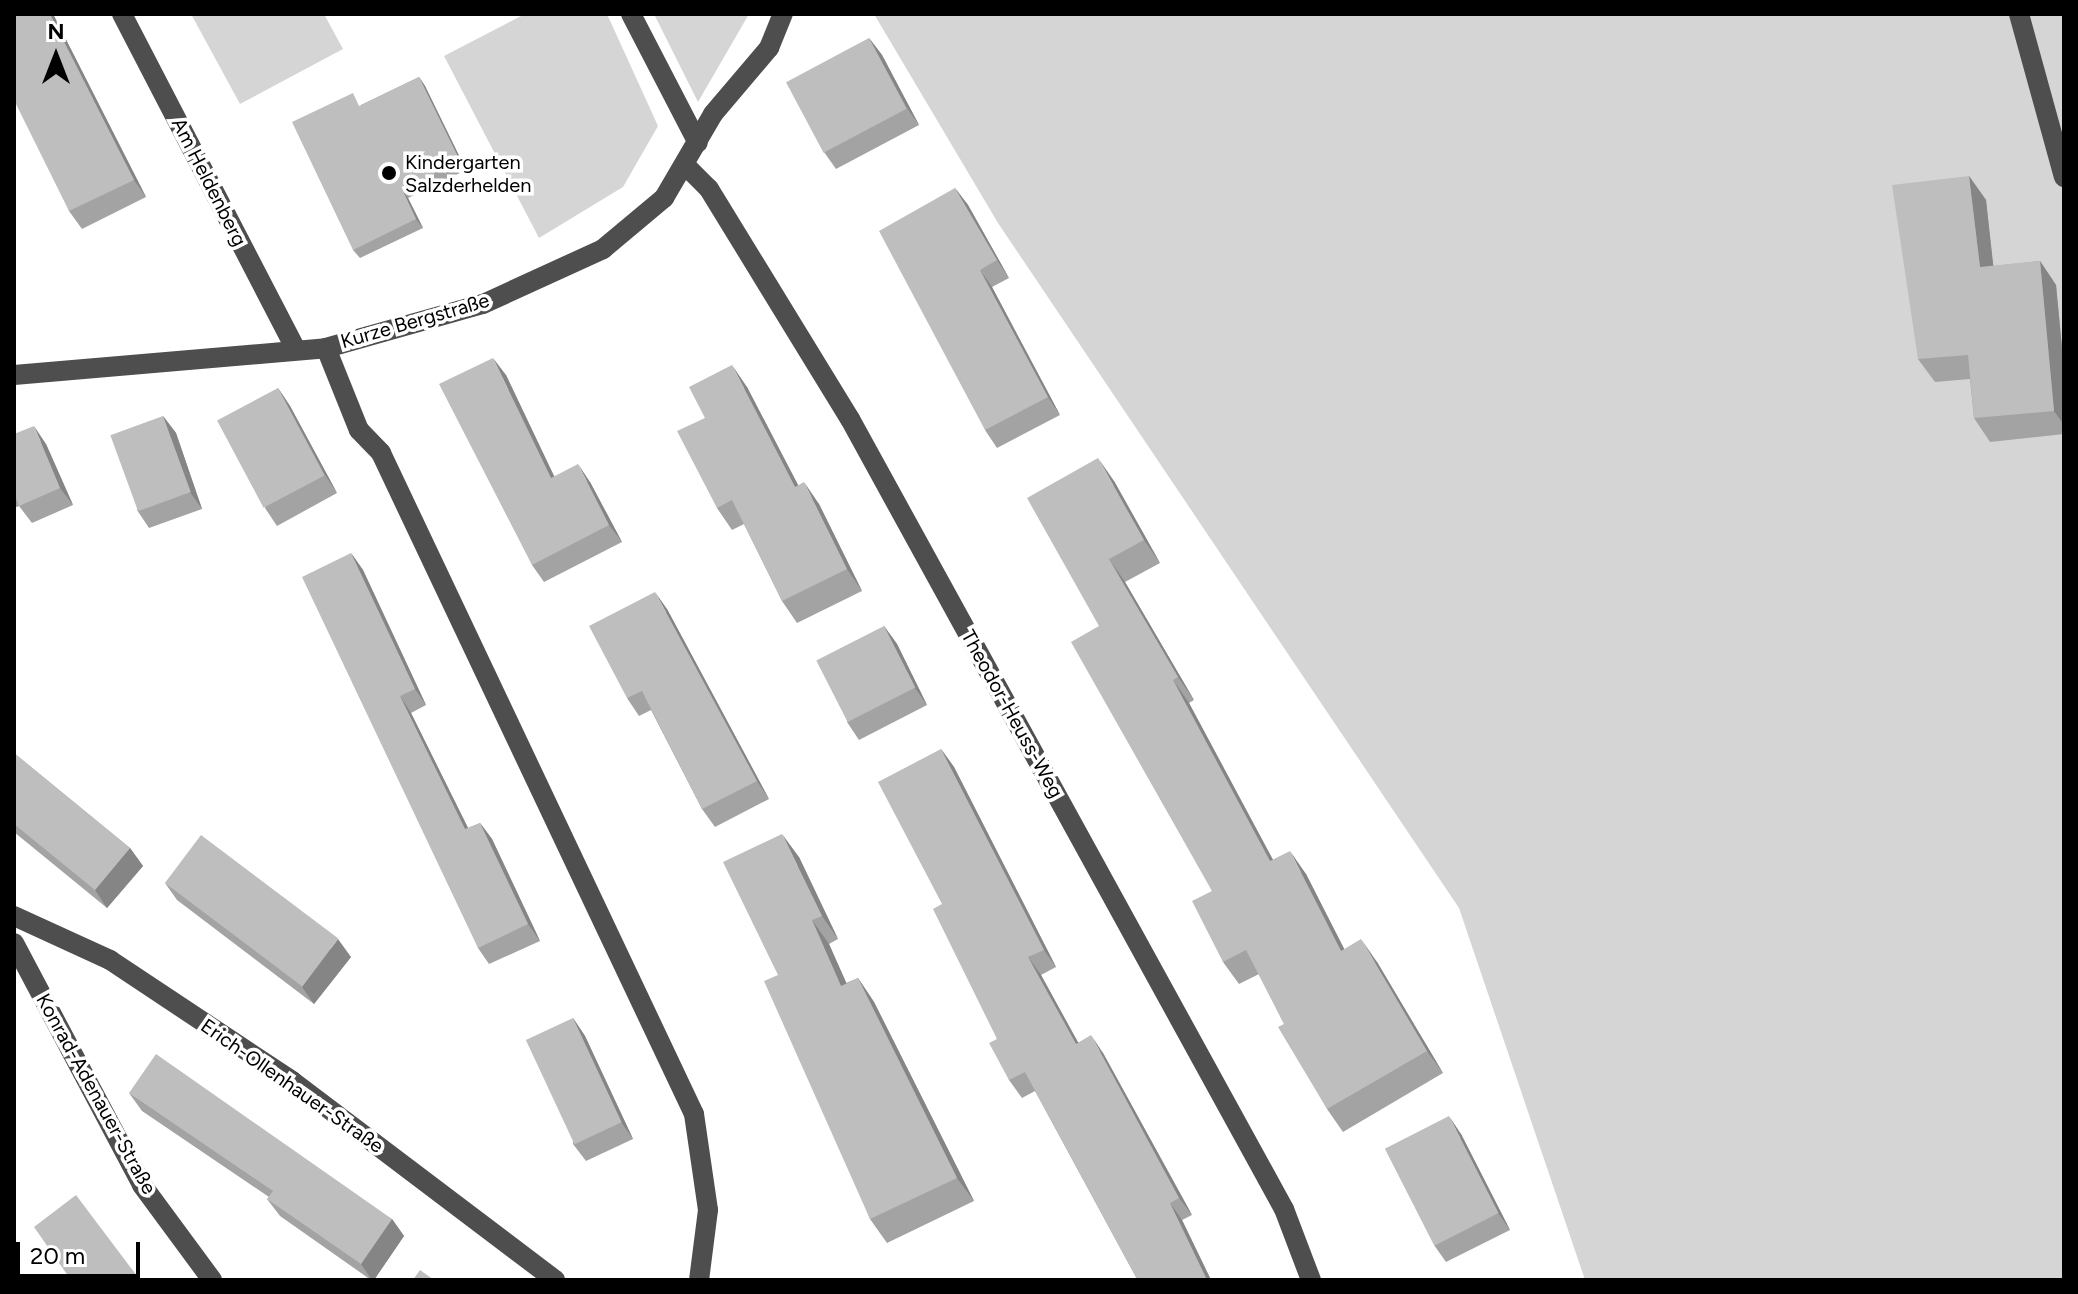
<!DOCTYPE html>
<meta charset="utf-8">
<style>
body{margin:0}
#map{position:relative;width:2078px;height:1294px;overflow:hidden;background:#fff;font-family:Figtree,sans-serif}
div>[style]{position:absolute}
.green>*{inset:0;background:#d5d5d5}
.minor>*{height:20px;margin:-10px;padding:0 10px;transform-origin:10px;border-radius:10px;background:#4e4e4e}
.wall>*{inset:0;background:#a3a3a3}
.shaded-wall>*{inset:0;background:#858585}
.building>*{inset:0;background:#bebebe;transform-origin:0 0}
.dots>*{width:22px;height:22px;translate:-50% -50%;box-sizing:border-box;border:4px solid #fff;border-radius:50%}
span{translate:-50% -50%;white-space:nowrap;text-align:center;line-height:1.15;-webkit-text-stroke:7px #fff;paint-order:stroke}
.poi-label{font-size:20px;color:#000}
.left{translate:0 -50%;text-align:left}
.street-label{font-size:20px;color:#000}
.frame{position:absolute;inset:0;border:16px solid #000;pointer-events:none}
.north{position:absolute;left:16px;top:16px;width:80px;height:80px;-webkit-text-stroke:6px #fff;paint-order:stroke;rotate:0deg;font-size:22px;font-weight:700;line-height:32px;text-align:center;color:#000}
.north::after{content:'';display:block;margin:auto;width:28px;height:36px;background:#000;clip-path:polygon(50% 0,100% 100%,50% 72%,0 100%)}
.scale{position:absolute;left:16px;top:1242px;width:124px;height:36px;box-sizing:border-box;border:4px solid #000;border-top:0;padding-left:10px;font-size:24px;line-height:28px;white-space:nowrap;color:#000;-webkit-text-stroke:6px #fff;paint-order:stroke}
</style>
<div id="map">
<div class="green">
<div style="clip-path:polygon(191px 14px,324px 14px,343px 49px,240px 104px)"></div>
<div style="clip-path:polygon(525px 14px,607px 14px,658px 126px,623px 187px,539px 238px,444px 56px)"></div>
<div style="clip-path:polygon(654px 14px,749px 14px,698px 102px)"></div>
<div style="clip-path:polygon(874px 14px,2064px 14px,2064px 1280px,1585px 1280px,1459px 908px,998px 223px)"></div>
</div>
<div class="minor">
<div style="left:122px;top:14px;width:378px;rotate:62.6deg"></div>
<div style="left:631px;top:14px;width:145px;rotate:62.6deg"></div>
<div style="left:2019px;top:14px;width:169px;rotate:74.6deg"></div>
<div style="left:685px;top:165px;width:34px;rotate:45deg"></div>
<div style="left:709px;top:189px;width:270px;rotate:58.5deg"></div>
<div style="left:850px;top:419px;width:901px;rotate:61.22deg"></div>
<div style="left:1284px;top:1209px;width:76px;rotate:69.2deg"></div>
<div style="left:326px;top:348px;width:88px;rotate:68.1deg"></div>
<div style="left:359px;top:430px;width:32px;rotate:46deg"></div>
<div style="left:381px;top:453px;width:731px;rotate:64.66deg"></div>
<div style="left:694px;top:1114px;width:97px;rotate:81.7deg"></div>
<div style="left:708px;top:1210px;width:71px;rotate:97.3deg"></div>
<div style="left:14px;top:375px;width:313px;rotate:-4.9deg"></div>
<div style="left:326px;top:348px;width:163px;rotate:-15.7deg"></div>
<div style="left:483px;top:304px;width:132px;rotate:-24.6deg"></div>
<div style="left:603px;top:249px;width:80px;rotate:-39.9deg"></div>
<div style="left:664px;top:198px;width:97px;rotate:-59.7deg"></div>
<div style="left:713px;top:114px;width:87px;rotate:-49.7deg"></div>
<div style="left:769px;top:48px;width:37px;rotate:-68deg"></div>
<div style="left:14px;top:916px;width:106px;rotate:24.6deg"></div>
<div style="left:110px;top:960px;width:219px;rotate:33.6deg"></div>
<div style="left:292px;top:1081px;width:330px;rotate:37.1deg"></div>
<div style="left:14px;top:943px;width:274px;rotate:62.1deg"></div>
<div style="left:142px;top:1185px;width:118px;rotate:53.6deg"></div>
</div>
<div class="wall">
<div style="clip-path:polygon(14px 14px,53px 14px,146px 197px,82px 229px,69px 211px)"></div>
<div style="clip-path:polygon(869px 38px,882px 55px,919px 125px,836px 169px,824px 152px)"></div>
<div style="clip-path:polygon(419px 77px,425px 86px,466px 170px,408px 198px,423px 228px,360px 258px,353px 250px,361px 105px)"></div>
<div style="clip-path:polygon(1969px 176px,1986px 200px,1993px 266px,2040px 261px,2056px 285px,2064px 369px,2064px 434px,1990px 442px,1974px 418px,1970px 379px,1935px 382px,1918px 359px)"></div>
<div style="clip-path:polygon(955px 188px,968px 205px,1009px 278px,992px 287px,1060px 415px,997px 448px,985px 430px)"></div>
<div style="clip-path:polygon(506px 375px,554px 476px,590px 482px,622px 542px,544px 582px,532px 565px)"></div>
<div style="clip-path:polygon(747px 387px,798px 485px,819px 504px,862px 591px,797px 623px,782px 601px,744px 524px,732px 530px,717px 508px,705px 418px)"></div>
<div style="clip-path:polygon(278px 388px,290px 406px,337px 493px,277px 526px,265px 508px)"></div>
<div style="clip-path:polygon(163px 416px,176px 433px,202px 509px,149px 528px,137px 510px)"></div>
<div style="clip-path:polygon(14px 434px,46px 444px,73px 505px,32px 523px,19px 506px,14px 508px)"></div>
<div style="clip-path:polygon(1114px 481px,1160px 563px,1125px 582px,1194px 700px,1189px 703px,1273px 860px,1306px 874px,1344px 949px,1377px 962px,1443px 1073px,1343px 1132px,1327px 1109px,1259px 974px,1239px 984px,1223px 962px,1212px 891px,1099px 626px)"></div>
<div style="clip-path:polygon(351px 553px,363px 570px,426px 705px,411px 713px,468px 828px,480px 823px,492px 839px,540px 941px,489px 964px,478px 948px)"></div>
<div style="clip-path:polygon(667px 609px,769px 799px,715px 827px,702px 809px,651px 710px,639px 716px,627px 698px)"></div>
<div style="clip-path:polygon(884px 626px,897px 644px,927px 705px,859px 740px,847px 722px)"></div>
<div style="clip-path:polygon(941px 749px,954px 767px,1056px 967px,1041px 975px,1078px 1042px,1103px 1053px,1192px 1215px,1182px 1220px,1211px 1280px,1135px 1280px,1137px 1279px,1035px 1091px,1022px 1098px,1009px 1080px,997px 1039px)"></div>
<div style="clip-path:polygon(14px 753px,130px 848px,143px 866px,107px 908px,14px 832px)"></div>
<div style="clip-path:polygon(799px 857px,838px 939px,829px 944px,846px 983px,858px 978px,874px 1002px,974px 1201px,887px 1243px,870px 1219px,778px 975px)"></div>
<div style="clip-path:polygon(165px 883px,351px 957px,314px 1004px,177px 900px)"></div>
<div style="clip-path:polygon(573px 1018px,585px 1036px,633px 1139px,586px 1161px,573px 1144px)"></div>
<div style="clip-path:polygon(129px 1093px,392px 1219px,404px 1236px,374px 1280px,371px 1280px,280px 1216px,267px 1199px,269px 1197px,142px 1111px)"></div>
<div style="clip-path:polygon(1461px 1134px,1510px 1230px,1446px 1262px,1434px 1245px)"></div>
</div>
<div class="shaded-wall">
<div style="clip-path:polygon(50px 14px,53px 14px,146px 197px,134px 180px)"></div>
<div style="clip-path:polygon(869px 38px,882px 55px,919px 125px,907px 108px)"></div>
<div style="clip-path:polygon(419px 77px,425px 86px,466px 170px,460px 161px)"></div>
<div style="clip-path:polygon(1969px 176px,1986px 200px,1996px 290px,1980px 267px)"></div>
<div style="clip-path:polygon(955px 188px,968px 205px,1009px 278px,997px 260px)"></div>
<div style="clip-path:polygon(402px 189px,408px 198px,423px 228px,416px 219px)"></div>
<div style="clip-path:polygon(2040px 261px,2056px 285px,2064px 369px,2064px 425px,2054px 411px)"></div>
<div style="clip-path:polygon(980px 270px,992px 287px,1060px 415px,1048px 397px)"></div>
<div style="clip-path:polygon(493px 358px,506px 375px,563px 495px,551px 478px)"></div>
<div style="clip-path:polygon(732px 365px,747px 387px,810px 508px,795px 487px)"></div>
<div style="clip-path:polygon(278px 388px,290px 406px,337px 493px,325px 475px)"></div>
<div style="clip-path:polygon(163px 416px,176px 433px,202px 509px,190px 492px)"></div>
<div style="clip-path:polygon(34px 426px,46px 444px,73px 505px,60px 488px)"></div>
<div style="clip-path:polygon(1098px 458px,1114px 481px,1160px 563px,1144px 540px)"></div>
<div style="clip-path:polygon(578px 464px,590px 482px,622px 542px,609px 525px)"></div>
<div style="clip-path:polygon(804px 482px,819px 504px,862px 591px,847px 569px)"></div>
<div style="clip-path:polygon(351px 553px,363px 570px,426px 705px,415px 689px)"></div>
<div style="clip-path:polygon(1109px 559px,1125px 582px,1194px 700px,1178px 677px)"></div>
<div style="clip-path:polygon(655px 592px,667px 609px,769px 799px,757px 781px)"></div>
<div style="clip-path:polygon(884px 626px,897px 644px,927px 705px,915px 688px)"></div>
<div style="clip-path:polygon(1173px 680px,1189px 703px,1286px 884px,1270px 861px)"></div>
<div style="clip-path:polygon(400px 696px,411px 713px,477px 846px,465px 829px)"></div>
<div style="clip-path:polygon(941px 749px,954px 767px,1056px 967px,1044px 950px)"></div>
<div style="clip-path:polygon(480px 823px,492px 839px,540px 941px,528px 924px)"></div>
<div style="clip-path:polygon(782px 834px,799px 857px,838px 939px,822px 916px)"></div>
<div style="clip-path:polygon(130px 848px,143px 866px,107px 908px,95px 890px)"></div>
<div style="clip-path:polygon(1290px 851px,1306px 874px,1357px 974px,1341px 951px)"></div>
<div style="clip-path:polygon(812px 920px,829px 944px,858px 1009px,841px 986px)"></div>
<div style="clip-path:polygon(338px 939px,351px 957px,314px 1004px,302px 987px)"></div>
<div style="clip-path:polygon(1361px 939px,1377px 962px,1443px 1073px,1427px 1051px)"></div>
<div style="clip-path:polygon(1028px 957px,1041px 975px,1088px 1061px,1076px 1044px)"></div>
<div style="clip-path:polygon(858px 978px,874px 1002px,974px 1201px,957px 1178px)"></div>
<div style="clip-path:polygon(573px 1018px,585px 1036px,633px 1139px,621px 1122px)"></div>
<div style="clip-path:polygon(1091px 1035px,1103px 1053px,1192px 1215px,1179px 1198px)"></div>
<div style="clip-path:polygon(1449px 1116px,1461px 1134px,1510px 1230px,1498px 1213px)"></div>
<div style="clip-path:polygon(1170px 1203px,1182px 1220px,1211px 1280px,1207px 1280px)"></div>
<div style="clip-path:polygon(392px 1219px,404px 1236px,374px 1280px,372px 1280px,361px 1264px)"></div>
</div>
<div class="building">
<div style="clip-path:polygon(14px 14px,50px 14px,134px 180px,69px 211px,14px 100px)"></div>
<div style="left:869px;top:38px;width:80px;height:94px;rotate:62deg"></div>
<div style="clip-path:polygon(419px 77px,460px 161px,402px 189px,416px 219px,353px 250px,292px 122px,353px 93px,359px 106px)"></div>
<div style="clip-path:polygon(1969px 176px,1980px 267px,2040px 261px,2054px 411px,1974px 418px,1968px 355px,1918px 359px,1892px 185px)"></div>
<div style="clip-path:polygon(955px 188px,997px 260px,980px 270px,1048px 397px,985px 430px,879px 231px)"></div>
<div style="clip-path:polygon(493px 358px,551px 478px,578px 464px,609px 525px,532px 565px,439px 384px)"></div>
<div style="clip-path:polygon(732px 365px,795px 487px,804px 482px,847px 569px,782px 601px,732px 500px,717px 508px,677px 431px,705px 418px,689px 387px)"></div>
<div style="left:278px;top:388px;width:99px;height:69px;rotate:62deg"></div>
<div style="left:163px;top:416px;width:81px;height:56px;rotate:70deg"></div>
<div style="clip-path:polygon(34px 426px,60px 488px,19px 506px,14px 493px,14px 434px)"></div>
<div style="clip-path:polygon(1098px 458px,1144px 540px,1109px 559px,1178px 677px,1173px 680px,1270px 861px,1290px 851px,1341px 951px,1361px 939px,1427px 1051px,1327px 1109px,1278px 1027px,1284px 1024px,1246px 950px,1223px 962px,1192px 901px,1212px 891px,1071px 642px,1099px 626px,1027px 498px)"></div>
<div style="clip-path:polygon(351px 553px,415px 689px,400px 696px,465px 829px,480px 823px,528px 924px,478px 948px,302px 577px)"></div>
<div style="clip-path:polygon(655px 592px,757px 781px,702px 809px,642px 691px,627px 698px,589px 626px)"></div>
<div style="left:884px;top:626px;width:69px;height:76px;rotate:63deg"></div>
<div style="clip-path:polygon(941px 749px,1044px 950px,1028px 957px,1076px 1044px,1091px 1035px,1179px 1198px,1170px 1203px,1207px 1280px,1135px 1280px,1137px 1279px,1025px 1072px,1009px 1080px,989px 1043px,997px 1039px,933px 909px,942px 904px,878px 782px)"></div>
<div style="clip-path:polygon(14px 753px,130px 848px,95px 890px,14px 824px)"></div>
<div style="clip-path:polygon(782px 834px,822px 916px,812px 920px,841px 986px,858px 978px,957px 1178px,870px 1219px,764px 981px,778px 975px,723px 862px)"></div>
<div style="left:201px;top:835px;width:172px;height:60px;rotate:37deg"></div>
<div style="left:573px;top:1018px;width:115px;height:52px;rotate:65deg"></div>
<div style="clip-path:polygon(156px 1054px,392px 1219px,361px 1264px,267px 1199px,273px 1191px,129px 1093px)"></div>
<div style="left:1449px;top:1116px;width:109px;height:72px;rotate:63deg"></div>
<div style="clip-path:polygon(76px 1195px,140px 1280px,71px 1280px,34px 1227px)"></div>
<div style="clip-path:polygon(420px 1270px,434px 1280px,413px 1280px)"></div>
</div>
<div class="dots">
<div style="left:389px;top:173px;background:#000"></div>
</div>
<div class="poi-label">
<span class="left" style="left:405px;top:174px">Kindergarten<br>Salzderhelden</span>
</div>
<div class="street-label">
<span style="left:209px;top:182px;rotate:63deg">Am Heldenberg</span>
<span style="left:415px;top:321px;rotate:-16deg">Kurze Bergstraße</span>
<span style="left:1012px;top:714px;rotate:61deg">Theodor-Heuss-Weg</span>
<span style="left:292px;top:1086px;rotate:35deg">Erich-Ollenhauer-Straße</span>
<span style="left:96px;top:1094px;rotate:61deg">Konrad-Adenauer-Straße</span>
</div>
<div class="frame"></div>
<div class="north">N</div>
<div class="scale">20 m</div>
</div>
